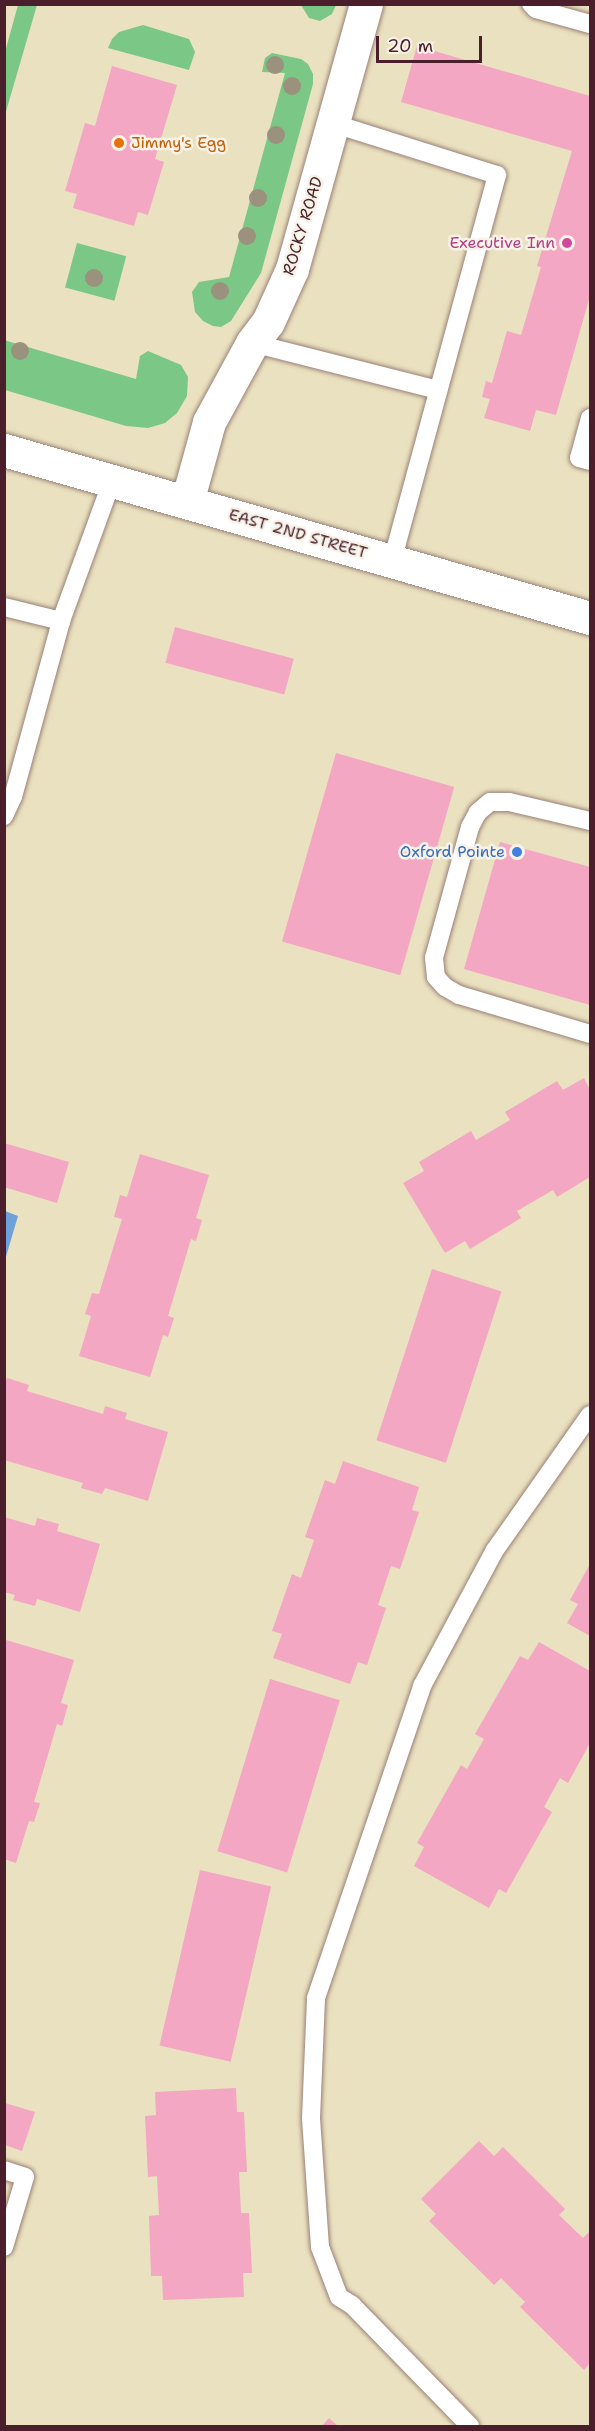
<!DOCTYPE html>
<style>
body{margin:0}
#map{position:relative;width:595px;height:2431px;overflow:hidden;background:#eae1c0;font-family:"Shantell Sans",sans-serif}
div>[style]{position:absolute}
.green>*{inset:0;background:#7bc786;transform-origin:0 0}
.water>*{inset:0;background:#6da1d9}
.building>*{inset:0;background:#f3a7c3;transform-origin:0 0}
.roads{filter:drop-shadow(0 0 2px #9a8076) drop-shadow(0 0 2px #9a8076)}
.service>*{height:18px;margin:-9px;padding:0 9px;transform-origin:9px;border-radius:9px;background:#fff}
.minor>*{height:33px;margin:-16.5px;padding:0 16.5px;transform-origin:16.5px;border-radius:16.5px;background:#fff}
.primary>*{height:33px;margin:-16.5px;padding:0 16.5px;transform-origin:16.5px;border-radius:16.5px;background:#fff}
.trees>*{width:18px;height:18px;margin:-9px;border-radius:50%;background:#9a927d}
.dots>*{width:16px;height:16px;translate:-50% -50%;box-sizing:border-box;border:3px solid #f7f3e8;border-radius:50%}
span{translate:-50% -50%;white-space:nowrap;text-align:center;line-height:1.15;-webkit-text-stroke:5px #f7f3e8;paint-order:stroke}
.food-label{font-size:16px;color:#c56008}
.left{translate:0 -50%;text-align:left}
.street-label{font-size:16px;color:#4a1f2b}
.hotel-label{font-size:16px;color:#b23c85}
.right{translate:-100% -50%;text-align:right}
.shop-label{font-size:16px;color:#366cbe}
.frame{position:absolute;inset:0;border:6px solid #4a1f2b;pointer-events:none}
.scale{position:absolute;left:376px;top:36px;width:106px;height:27px;box-sizing:border-box;border:3px solid #4a1f2b;border-top:0;padding-left:8px;font-size:18px;line-height:21px;white-space:nowrap;color:#4a1f2b;-webkit-text-stroke:4px #f7f3e8;paint-order:stroke}
</style>
<div id="map">
<div class="green">
<div style="clip-path:polygon(18px 5px,37px 5px,5px 115px,5px 52px)"></div>
<div style="clip-path:polygon(301px 5px,301px 4px,336px 5px,332px 14px,320px 21px,309px 18px)"></div>
<div style="clip-path:polygon(143px 25px,189px 39px,195px 52px,189px 70px,108px 48px,112px 39px,119px 32px)"></div>
<div style="clip-path:polygon(272px 53px,301px 59px,308px 64px,313px 74px,313px 84px,261px 273px,231px 321px,221px 327px,213px 326px,203px 321px,195px 312px,192px 292px,199px 282px,229px 277px,285px 73px,262px 72px,265px 58px)"></div>
<div style="left:77px;top:243px;width:51px;height:46px;rotate:15deg"></div>
<div style="clip-path:polygon(4px 340px,136px 379px,140px 356px,148px 351px,181px 365px,188px 377px,187px 396px,177px 413px,165px 423px,148px 428px,126px 426px,5px 390px)"></div>
</div>
<div class="water">
<div style="clip-path:polygon(5px 1211px,18px 1216px,5px 1260px,4px 1211px)"></div>
</div>
<div class="building">
<div style="clip-path:polygon(417px 46px,590px 96px,590px 296px,556px 415px,536px 410px,530px 431px,484px 418px,490px 399px,482px 397px,486px 381px,492px 383px,507px 331px,521px 335px,541px 267px,537px 266px,572px 151px,401px 102px)"></div>
<div style="clip-path:polygon(112px 66px,177px 85px,155px 159px,164px 162px,148px 215px,138px 212px,134px 226px,73px 208px,77px 194px,65px 191px,85px 123px,95px 126px)"></div>
<div style="left:175px;top:627px;width:123px;height:37px;rotate:15deg"></div>
<div style="left:336px;top:753px;width:123px;height:196px;rotate:16deg"></div>
<div style="clip-path:polygon(500px 842px,590px 867px,590px 1005px,464px 969px)"></div>
<div style="clip-path:polygon(584px 1078px,590px 1090px,590px 1177px,557px 1197px,553px 1190px,517px 1211px,521px 1218px,470px 1249px,465px 1241px,445px 1253px,403px 1183px,424px 1171px,419px 1162px,471px 1131px,476px 1140px,510px 1120px,505px 1112px,557px 1081px,563px 1090px)"></div>
<div style="clip-path:polygon(4px 1143px,69px 1162px,57px 1203px,4px 1187px)"></div>
<div style="clip-path:polygon(140px 1154px,209px 1175px,196px 1218px,202px 1220px,196px 1241px,191px 1239px,168px 1316px,174px 1318px,168px 1337px,163px 1335px,150px 1377px,79px 1356px,91px 1316px,85px 1314px,92px 1293px,99px 1294px,122px 1219px,114px 1217px,120px 1195px,127px 1197px)"></div>
<div style="left:432px;top:1269px;width:73px;height:180px;rotate:18deg"></div>
<div style="clip-path:polygon(7px 1378px,29px 1385px,27px 1391px,103px 1414px,105px 1406px,127px 1413px,125px 1419px,168px 1432px,148px 1501px,105px 1488px,102px 1494px,81px 1488px,83px 1483px,4px 1460px,4px 1385px)"></div>
<div style="clip-path:polygon(343px 1461px,419px 1487px,412px 1510px,419px 1512px,400px 1569px,391px 1566px,378px 1605px,386px 1608px,367px 1665px,358px 1662px,350px 1684px,273px 1658px,282px 1634px,272px 1631px,292px 1574px,301px 1578px,314px 1540px,305px 1537px,325px 1480px,335px 1484px)"></div>
<div style="clip-path:polygon(4px 1517px,35px 1526px,37px 1518px,59px 1524px,57px 1531px,100px 1544px,80px 1612px,37px 1599px,35px 1606px,13px 1600px,15px 1595px,4px 1592px)"></div>
<div style="clip-path:polygon(590px 1564px,590px 1636px,567px 1623px,578px 1604px,570px 1600px)"></div>
<div style="clip-path:polygon(6px 1640px,74px 1660px,61px 1703px,68px 1705px,62px 1726px,57px 1724px,34px 1802px,40px 1803px,34px 1822px,29px 1821px,16px 1863px,4px 1859px)"></div>
<div style="clip-path:polygon(539px 1642px,590px 1671px,590px 1743px,568px 1783px,560px 1778px,544px 1807px,552px 1812px,506px 1893px,499px 1889px,489px 1908px,414px 1866px,424px 1847px,417px 1843px,461px 1765px,467px 1769px,484px 1739px,475px 1734px,520px 1656px,528px 1660px)"></div>
<div style="left:270px;top:1679px;width:73px;height:180px;rotate:17deg"></div>
<div style="left:200px;top:1870px;width:73px;height:180px;rotate:13deg"></div>
<div style="clip-path:polygon(236px 2088px,237px 2112px,244px 2112px,247px 2172px,239px 2172px,241px 2213px,249px 2213px,252px 2273px,243px 2273px,244px 2297px,163px 2300px,162px 2276px,151px 2276px,149px 2216px,159px 2215px,157px 2176px,148px 2177px,145px 2116px,156px 2115px,155px 2092px)"></div>
<div style="clip-path:polygon(5px 2103px,35px 2112px,22px 2151px,5px 2145px)"></div>
<div style="clip-path:polygon(479px 2141px,494px 2156px,503px 2147px,565px 2209px,559px 2215px,583px 2238px,589px 2232px,590px 2234px,590px 2363px,584px 2370px,520px 2307px,525px 2302px,501px 2278px,494px 2285px,429px 2221px,436px 2214px,421px 2199px)"></div>
<div style="clip-path:polygon(329px 2418px,338px 2426px,322px 2426px)"></div>
</div>
<div class="roads">
<div class="service">
<div style="left:531px;top:4px;width:7px;rotate:45deg"></div>
<div style="left:536px;top:9px;width:56px;rotate:15.5deg"></div>
<div style="left:332px;top:123px;width:173px;rotate:17.5deg"></div>
<div style="left:497px;top:175px;width:400px;rotate:105.2deg"></div>
<div style="left:252px;top:343px;width:192px;rotate:14.2deg"></div>
<div style="left:590px;top:418px;width:41px;rotate:105.4deg"></div>
<div style="left:579px;top:458px;width:11px;rotate:15deg"></div>
<div style="left:4px;top:607px;width:59px;rotate:13.8deg"></div>
<div style="left:4px;top:816px;width:21px;rotate:-65deg"></div>
<div style="left:13px;top:797px;width:182px;rotate:-74.7deg"></div>
<div style="left:61px;top:621px;width:149px;rotate:-70deg"></div>
<div style="left:590px;top:821px;width:83px;rotate:-166.8deg"></div>
<div style="left:509px;top:802px;width:19px;rotate:180deg"></div>
<div style="left:490px;top:802px;width:16px;rotate:140deg"></div>
<div style="left:478px;top:812px;width:17px;rotate:118deg"></div>
<div style="left:470px;top:827px;width:136px;rotate:105.4deg"></div>
<div style="left:434px;top:958px;width:19px;rotate:84deg"></div>
<div style="left:436px;top:977px;width:13px;rotate:48deg"></div>
<div style="left:445px;top:987px;width:16px;rotate:30deg"></div>
<div style="left:459px;top:995px;width:137px;rotate:16.6deg"></div>
<div style="left:4px;top:2170px;width:22px;rotate:18deg"></div>
<div style="left:25px;top:2177px;width:73px;rotate:106.7deg"></div>
<div style="left:470px;top:2426px;width:169px;rotate:-134.3deg"></div>
<div style="left:352px;top:2305px;width:15px;rotate:-148deg"></div>
<div style="left:339px;top:2297px;width:53px;rotate:-110.8deg"></div>
<div style="left:320px;top:2247px;width:129px;rotate:-94deg"></div>
<div style="left:311px;top:2118px;width:120px;rotate:-87.6deg"></div>
<div style="left:316px;top:1998px;width:330px;rotate:-71.2deg"></div>
<div style="left:422px;top:1686px;width:154px;rotate:-61.8deg"></div>
<div style="left:495px;top:1550px;width:165px;rotate:-54.9deg"></div>
</div>
<div class="minor">
<div style="left:187px;top:502px;width:83px;rotate:-74.6deg"></div>
<div style="left:209px;top:422px;width:90px;rotate:-61.4deg"></div>
<div style="left:252px;top:343px;width:26px;rotate:-53deg"></div>
<div style="left:268px;top:322px;width:58px;rotate:-65.6deg"></div>
<div style="left:292px;top:269px;width:275px;rotate:-74.4deg"></div>
</div>
<div class="primary">
<div style="left:4px;top:450px;width:610px;rotate:16deg"></div>
</div>
</div>
<div class="trees">
<div style="left:275px;top:65px"></div>
<div style="left:292px;top:86px"></div>
<div style="left:276px;top:135px"></div>
<div style="left:258px;top:198px"></div>
<div style="left:247px;top:236px"></div>
<div style="left:94px;top:278px"></div>
<div style="left:220px;top:291px"></div>
<div style="left:20px;top:351px"></div>
</div>
<div class="dots">
<div style="left:119px;top:143px;background:#e8710a"></div>
<div style="left:567px;top:243px;background:#d1479c"></div>
<div style="left:517px;top:852px;background:#3f7fe0"></div>
</div>
<div class="food-label">
<span class="left" style="left:131px;top:143px">Jimmy's Egg</span>
</div>
<div class="street-label">
<span style="left:303px;top:226px;rotate:-73deg">ROCKY ROAD</span>
<span style="left:298px;top:534px;rotate:16deg">EAST 2ND STREET</span>
</div>
<div class="hotel-label">
<span class="right" style="left:555px;top:243px">Executive Inn</span>
</div>
<div class="shop-label">
<span class="right" style="left:505px;top:852px">Oxford Pointe</span>
</div>
<div class="frame"></div>
<div class="scale">20 m</div>
</div>
